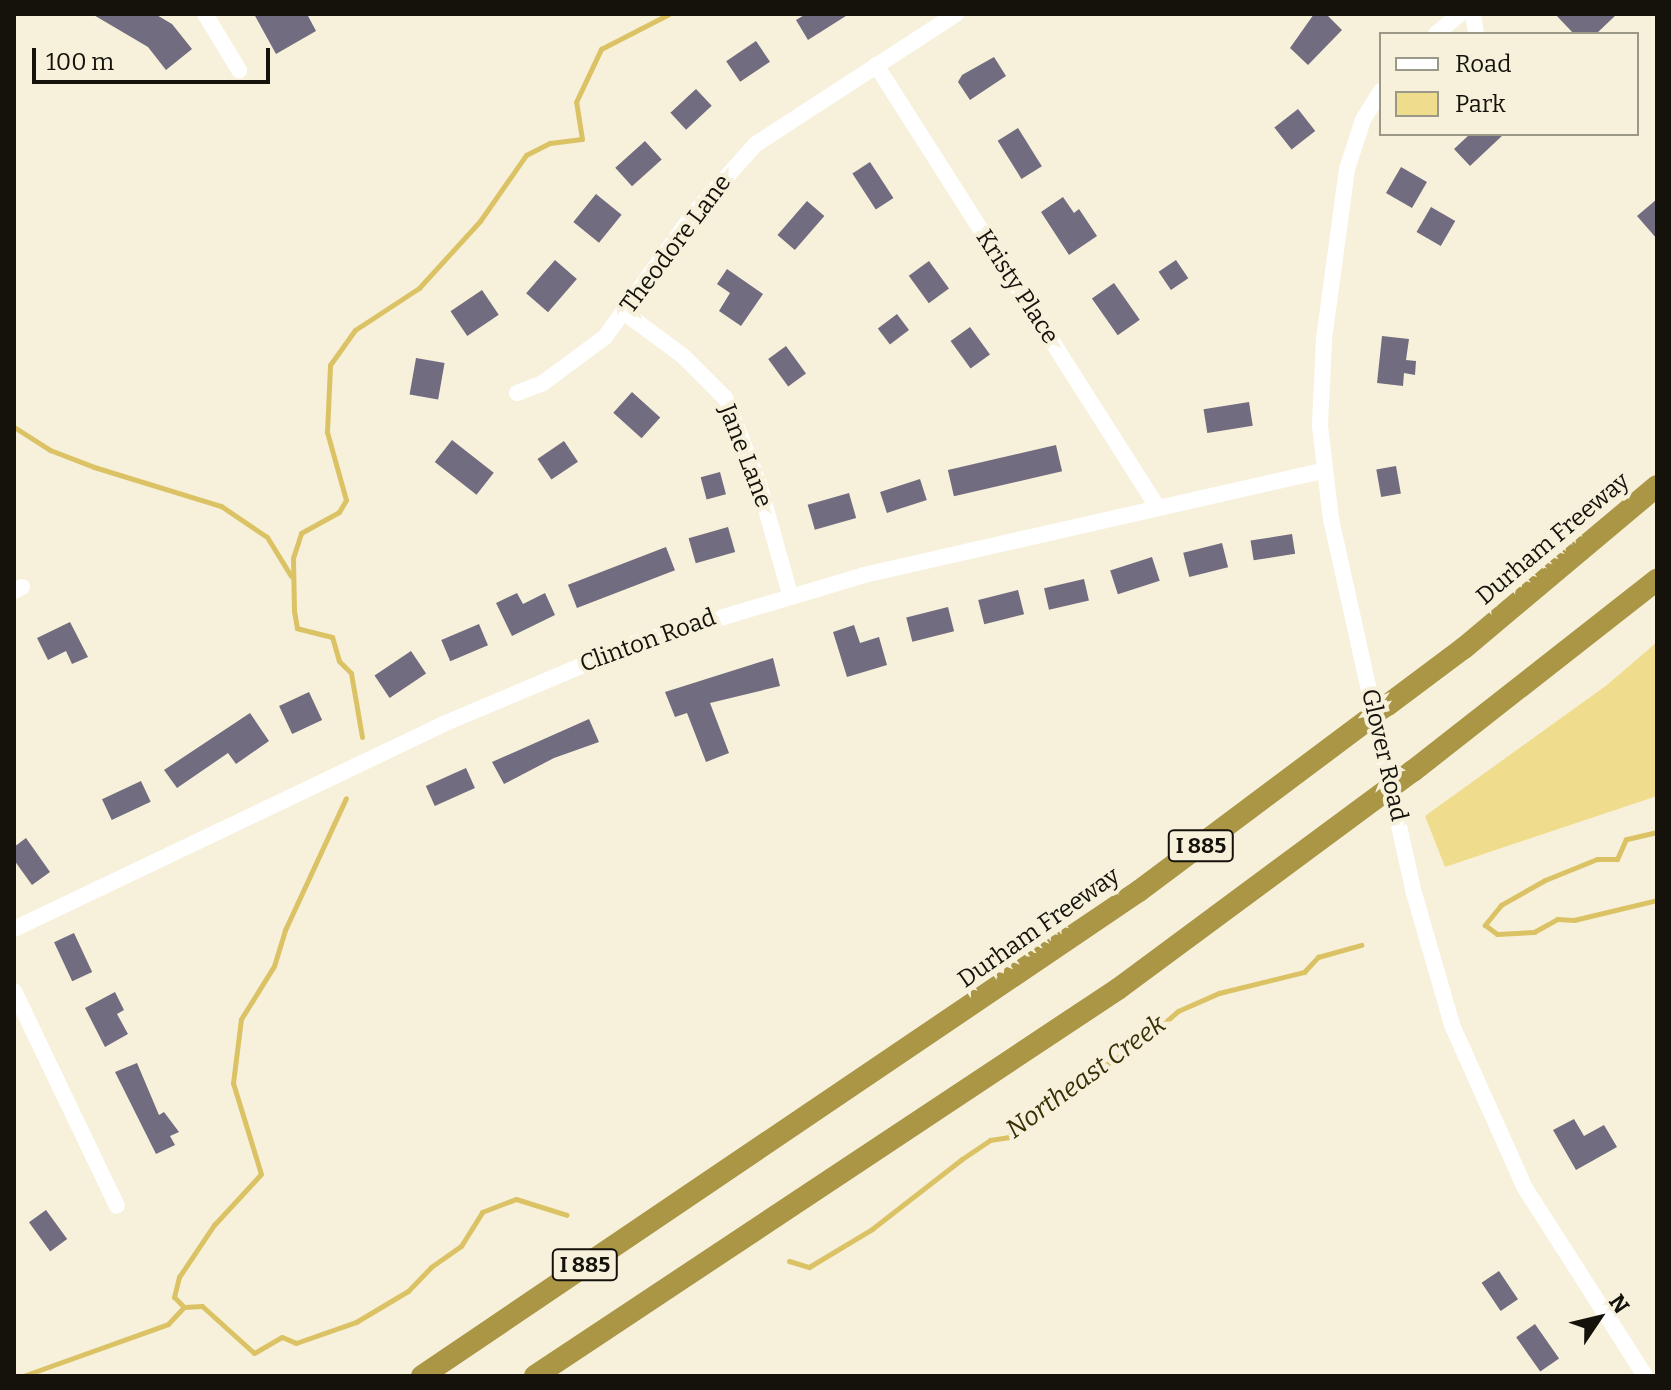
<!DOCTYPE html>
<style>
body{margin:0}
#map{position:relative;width:1671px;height:1390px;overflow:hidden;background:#f7f1dc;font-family:Bitter,serif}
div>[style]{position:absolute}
.green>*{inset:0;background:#f0dc8d}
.stream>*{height:5px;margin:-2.5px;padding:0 2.5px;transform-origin:2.5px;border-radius:2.5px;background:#dbc365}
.building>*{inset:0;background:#716c7f;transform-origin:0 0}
.minor>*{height:16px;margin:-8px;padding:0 8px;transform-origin:8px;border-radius:8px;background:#fff}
.highway>*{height:22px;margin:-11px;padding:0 11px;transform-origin:11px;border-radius:11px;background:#aa9645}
span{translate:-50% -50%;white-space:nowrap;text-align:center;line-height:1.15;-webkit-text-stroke:8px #f7f1dc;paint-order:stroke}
.shield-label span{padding:2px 6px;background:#f7f1dc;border:2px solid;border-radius:6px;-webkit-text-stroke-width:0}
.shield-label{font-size:22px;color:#14120a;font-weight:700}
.street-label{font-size:24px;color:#14120a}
.water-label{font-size:26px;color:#392f05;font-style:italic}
.frame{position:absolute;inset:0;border:16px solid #14120a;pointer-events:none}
.legend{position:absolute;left:1379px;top:32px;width:260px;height:104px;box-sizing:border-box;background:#f7f1dc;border:2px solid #9c9888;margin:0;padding:10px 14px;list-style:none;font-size:24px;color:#14120a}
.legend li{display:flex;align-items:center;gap:16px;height:40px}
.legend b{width:40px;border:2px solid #9c9888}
.north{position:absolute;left:1559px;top:1278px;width:80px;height:80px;-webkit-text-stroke:6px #f7f1dc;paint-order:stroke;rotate:55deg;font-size:22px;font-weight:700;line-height:32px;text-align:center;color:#14120a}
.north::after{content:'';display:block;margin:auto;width:28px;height:36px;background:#14120a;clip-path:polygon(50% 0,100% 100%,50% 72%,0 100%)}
.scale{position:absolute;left:32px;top:48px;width:238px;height:36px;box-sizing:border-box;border:4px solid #14120a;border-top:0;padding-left:10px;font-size:24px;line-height:28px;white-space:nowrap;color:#14120a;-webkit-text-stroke:6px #f7f1dc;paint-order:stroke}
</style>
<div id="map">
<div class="green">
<div style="clip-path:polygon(1657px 642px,1657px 796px,1445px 867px,1425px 816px,1607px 685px)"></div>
</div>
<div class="stream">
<div style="left:14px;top:427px;width:43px;rotate:32.6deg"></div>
<div style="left:50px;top:450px;width:47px;rotate:21.1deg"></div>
<div style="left:94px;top:467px;width:133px;rotate:17.1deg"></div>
<div style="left:221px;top:506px;width:55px;rotate:34deg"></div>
<div style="left:267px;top:537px;width:46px;rotate:58.4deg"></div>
<div style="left:362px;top:737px;width:65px;rotate:-99.8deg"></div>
<div style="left:351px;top:673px;width:17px;rotate:-135deg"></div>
<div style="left:339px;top:661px;width:25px;rotate:-106deg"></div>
<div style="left:332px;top:637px;width:36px;rotate:-166deg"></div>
<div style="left:297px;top:628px;width:17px;rotate:-100deg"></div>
<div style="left:294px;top:611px;width:53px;rotate:-91.1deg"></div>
<div style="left:293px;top:558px;width:26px;rotate:-72deg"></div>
<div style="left:301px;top:533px;width:43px;rotate:-28.9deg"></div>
<div style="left:339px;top:512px;width:14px;rotate:-60deg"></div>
<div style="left:346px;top:500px;width:71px;rotate:-105.6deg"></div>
<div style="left:327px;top:432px;width:67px;rotate:-87.4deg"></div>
<div style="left:330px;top:365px;width:43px;rotate:-54.5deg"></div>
<div style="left:355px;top:330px;width:77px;rotate:-33.3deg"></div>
<div style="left:419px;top:288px;width:91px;rotate:-47.7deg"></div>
<div style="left:480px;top:221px;width:80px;rotate:-55.1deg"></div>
<div style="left:526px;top:155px;width:27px;rotate:-27deg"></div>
<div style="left:550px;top:143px;width:32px;rotate:-7deg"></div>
<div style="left:582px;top:139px;width:37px;rotate:-99deg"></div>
<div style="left:576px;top:102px;width:59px;rotate:-64.7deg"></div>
<div style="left:601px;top:49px;width:76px;rotate:-27.2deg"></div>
<div style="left:1657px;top:832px;width:32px;rotate:167deg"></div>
<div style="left:1626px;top:839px;width:22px;rotate:114deg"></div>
<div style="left:1617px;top:859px;width:20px;rotate:180deg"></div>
<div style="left:1597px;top:859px;width:56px;rotate:158deg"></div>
<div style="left:1545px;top:880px;width:51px;rotate:150.4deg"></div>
<div style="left:1501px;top:905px;width:26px;rotate:129deg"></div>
<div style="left:1485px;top:925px;width:15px;rotate:37deg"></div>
<div style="left:1497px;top:934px;width:37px;rotate:-3deg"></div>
<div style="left:1534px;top:932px;width:26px;rotate:-29deg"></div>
<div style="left:1557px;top:919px;width:17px;rotate:3deg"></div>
<div style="left:1574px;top:920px;width:85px;rotate:-13.5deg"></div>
<div style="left:789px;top:1261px;width:21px;rotate:17deg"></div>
<div style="left:809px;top:1267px;width:74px;rotate:-31.1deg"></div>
<div style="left:872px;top:1229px;width:114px;rotate:-37.9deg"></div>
<div style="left:962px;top:1159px;width:34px;rotate:-34deg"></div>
<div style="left:990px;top:1140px;width:18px;rotate:-9deg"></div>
<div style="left:1008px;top:1137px;width:72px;rotate:-40.5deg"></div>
<div style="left:1063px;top:1090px;width:88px;rotate:-30.6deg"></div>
<div style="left:1139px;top:1045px;width:52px;rotate:-41.1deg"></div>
<div style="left:1178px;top:1011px;width:45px;rotate:-23.7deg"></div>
<div style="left:1219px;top:993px;width:88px;rotate:-13.9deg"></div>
<div style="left:1304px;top:972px;width:21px;rotate:-47deg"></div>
<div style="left:1318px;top:957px;width:45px;rotate:-15.6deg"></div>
<div style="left:184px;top:1307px;width:14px;rotate:-135deg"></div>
<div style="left:174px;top:1297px;width:21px;rotate:-76deg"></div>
<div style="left:179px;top:1277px;width:63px;rotate:-56.1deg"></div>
<div style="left:214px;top:1225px;width:69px;rotate:-47.3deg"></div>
<div style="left:261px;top:1174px;width:95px;rotate:-107.1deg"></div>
<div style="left:233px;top:1083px;width:64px;rotate:-82.9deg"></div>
<div style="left:241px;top:1019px;width:62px;rotate:-58.1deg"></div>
<div style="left:274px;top:966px;width:38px;rotate:-73deg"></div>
<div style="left:285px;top:930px;width:145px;rotate:-65.2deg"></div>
<div style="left:184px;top:1307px;width:18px;rotate:-3deg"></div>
<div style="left:202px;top:1306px;width:70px;rotate:42.1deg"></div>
<div style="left:254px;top:1353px;width:32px;rotate:-30deg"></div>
<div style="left:282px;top:1337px;width:15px;rotate:23deg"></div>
<div style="left:296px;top:1343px;width:64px;rotate:-19.3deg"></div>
<div style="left:356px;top:1322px;width:61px;rotate:-30.8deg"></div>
<div style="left:408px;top:1291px;width:33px;rotate:-46deg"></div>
<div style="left:431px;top:1267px;width:37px;rotate:-35deg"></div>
<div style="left:461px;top:1246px;width:40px;rotate:-58deg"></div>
<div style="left:482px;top:1212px;width:36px;rotate:-21deg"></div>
<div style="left:516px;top:1199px;width:53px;rotate:17.4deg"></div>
<div style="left:23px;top:1376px;width:154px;rotate:-19.7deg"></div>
<div style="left:168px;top:1324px;width:23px;rotate:-47deg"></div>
</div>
<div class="building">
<div style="clip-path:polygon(92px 14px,155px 14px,172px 24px,192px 49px,166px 70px,148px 47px)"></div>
<div style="clip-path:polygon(254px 14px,307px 14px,316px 31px,276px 54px)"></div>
<div style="clip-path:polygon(806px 14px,849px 14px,808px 40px,796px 20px)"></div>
<div style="clip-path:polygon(1314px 14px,1326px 14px,1342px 30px,1308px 65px,1290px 48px)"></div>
<div style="clip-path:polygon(1555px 14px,1617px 14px,1596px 34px,1574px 34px)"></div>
<div style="left:756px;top:41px;width:25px;height:36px;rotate:56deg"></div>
<div style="clip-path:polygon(994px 57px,1006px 76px,970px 100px,958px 82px,962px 75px)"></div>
<div style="left:696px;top:89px;width:23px;height:35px;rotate:47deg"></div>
<div style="left:1298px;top:109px;width:28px;height:30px;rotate:52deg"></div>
<div style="left:1018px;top:128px;width:45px;height:24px;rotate:58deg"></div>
<div style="clip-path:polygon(1470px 134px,1504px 134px,1470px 166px,1454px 149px)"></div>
<div style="left:645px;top:141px;width:25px;height:40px;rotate:48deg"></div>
<div style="left:870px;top:162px;width:43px;height:21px;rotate:57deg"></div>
<div style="left:1401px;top:167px;width:30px;height:30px;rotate:30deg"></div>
<div style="left:596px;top:194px;width:33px;height:36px;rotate:39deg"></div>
<div style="clip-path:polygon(1063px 197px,1074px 213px,1079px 209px,1097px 236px,1069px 255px,1041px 212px)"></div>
<div style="clip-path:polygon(1657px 199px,1657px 239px,1637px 216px)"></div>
<div style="left:807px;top:201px;width:23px;height:45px;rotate:41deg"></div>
<div style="left:1431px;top:207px;width:28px;height:29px;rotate:30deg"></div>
<div style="left:555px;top:260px;width:29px;height:44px;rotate:41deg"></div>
<div style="left:1176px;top:260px;width:22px;height:21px;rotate:56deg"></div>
<div style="left:929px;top:261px;width:34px;height:25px;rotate:54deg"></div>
<div style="clip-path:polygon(727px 269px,763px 294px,741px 326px,719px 311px,730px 293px,717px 284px)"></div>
<div style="left:1114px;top:283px;width:45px;height:27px;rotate:55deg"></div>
<div style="left:482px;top:290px;width:30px;height:38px;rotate:56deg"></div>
<div style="left:897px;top:314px;width:20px;height:24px;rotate:53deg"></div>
<div style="left:970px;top:327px;width:34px;height:24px;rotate:54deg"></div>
<div style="clip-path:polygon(1382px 336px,1409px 339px,1406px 360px,1416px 361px,1415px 375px,1404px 373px,1403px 386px,1377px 383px)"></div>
<div style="left:786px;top:346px;width:34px;height:22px;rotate:54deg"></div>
<div style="left:416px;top:358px;width:29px;height:37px;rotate:10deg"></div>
<div style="left:632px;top:392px;width:38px;height:28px;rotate:42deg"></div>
<div style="left:1249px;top:402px;width:24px;height:46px;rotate:81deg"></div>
<div style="left:452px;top:440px;width:53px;height:28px;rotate:38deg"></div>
<div style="left:564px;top:441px;width:25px;height:32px;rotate:56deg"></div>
<div style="left:1056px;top:445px;width:27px;height:111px;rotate:77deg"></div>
<div style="left:1396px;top:466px;width:28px;height:20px;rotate:80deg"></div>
<div style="left:720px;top:472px;width:23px;height:20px;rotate:75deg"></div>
<div style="left:920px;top:479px;width:22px;height:42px;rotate:72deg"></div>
<div style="left:849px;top:493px;width:26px;height:43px;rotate:74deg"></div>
<div style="left:728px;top:527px;width:26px;height:41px;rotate:74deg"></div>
<div style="left:1292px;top:534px;width:20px;height:42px;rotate:81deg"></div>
<div style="left:1222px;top:543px;width:25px;height:40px;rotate:76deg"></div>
<div style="left:666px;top:547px;width:25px;height:105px;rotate:69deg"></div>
<div style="left:1152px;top:557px;width:25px;height:44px;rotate:72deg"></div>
<div style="left:1084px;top:579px;width:22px;height:41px;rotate:77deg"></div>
<div style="left:1018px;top:590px;width:25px;height:41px;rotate:76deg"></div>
<div style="clip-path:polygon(517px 593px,523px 604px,545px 593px,555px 615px,512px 636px,496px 603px)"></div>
<div style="left:948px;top:607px;width:25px;height:43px;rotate:76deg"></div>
<div style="clip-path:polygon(70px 622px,88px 657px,72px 664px,66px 651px,48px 660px,37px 638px)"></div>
<div style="left:479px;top:624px;width:23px;height:41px;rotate:67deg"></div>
<div style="clip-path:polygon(854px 625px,860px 643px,879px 637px,887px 665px,847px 677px,833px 632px)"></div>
<div style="left:411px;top:651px;width:27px;height:44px;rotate:56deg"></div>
<div style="clip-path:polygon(773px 658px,780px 686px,710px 703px,729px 753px,706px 762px,687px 713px,675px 717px,665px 692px)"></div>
<div style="left:309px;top:692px;width:31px;height:33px;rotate:65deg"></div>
<div style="clip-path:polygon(250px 713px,269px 741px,236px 764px,228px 753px,177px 788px,164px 770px)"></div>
<div style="clip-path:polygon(589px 719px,599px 742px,554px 758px,504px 784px,492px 762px)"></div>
<div style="left:466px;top:768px;width:22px;height:44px;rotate:66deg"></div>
<div style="left:141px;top:781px;width:23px;height:43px;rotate:65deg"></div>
<div style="clip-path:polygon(26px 838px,50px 872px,32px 885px,14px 860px,14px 847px)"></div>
<div style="left:74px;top:933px;width:43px;height:22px;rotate:65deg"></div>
<div style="clip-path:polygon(115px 992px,124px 1010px,117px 1014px,128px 1034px,105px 1047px,85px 1008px)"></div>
<div style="clip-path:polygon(137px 1063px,159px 1115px,164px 1112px,179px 1132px,170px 1136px,175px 1145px,156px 1154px,115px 1072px)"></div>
<div style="clip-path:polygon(1574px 1119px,1584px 1136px,1604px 1125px,1617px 1147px,1576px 1170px,1553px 1130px)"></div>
<div style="left:46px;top:1210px;width:36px;height:21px;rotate:54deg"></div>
<div style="left:1499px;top:1271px;width:34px;height:21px;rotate:56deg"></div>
<div style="left:1535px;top:1324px;width:42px;height:23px;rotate:55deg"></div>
</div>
<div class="minor">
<div style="left:205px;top:14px;width:66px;rotate:58.7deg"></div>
<div style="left:1473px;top:14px;width:20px;rotate:81deg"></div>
<div style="left:1436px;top:34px;width:31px;rotate:-40deg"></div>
<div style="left:876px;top:65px;width:525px;rotate:57.52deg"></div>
<div style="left:1381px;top:91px;width:34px;rotate:122deg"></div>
<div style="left:1363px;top:120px;width:52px;rotate:108.1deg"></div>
<div style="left:1347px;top:169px;width:173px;rotate:97.7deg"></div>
<div style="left:1324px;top:340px;width:86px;rotate:92.7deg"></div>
<div style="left:1320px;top:426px;width:94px;rotate:83.3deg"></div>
<div style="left:1331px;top:519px;width:383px;rotate:77.5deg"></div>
<div style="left:1414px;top:893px;width:137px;rotate:73.9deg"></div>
<div style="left:1452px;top:1025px;width:179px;rotate:65.9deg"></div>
<div style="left:1525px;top:1188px;width:223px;rotate:57.4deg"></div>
<div style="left:625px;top:313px;width:72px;rotate:36.6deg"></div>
<div style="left:683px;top:356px;width:59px;rotate:45deg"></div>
<div style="left:725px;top:398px;width:89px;rotate:68.3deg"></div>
<div style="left:758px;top:481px;width:117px;rotate:74.2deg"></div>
<div style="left:517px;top:393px;width:28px;rotate:-21deg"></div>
<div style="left:543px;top:383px;width:77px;rotate:-36.6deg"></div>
<div style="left:605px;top:337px;width:153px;rotate:-54.3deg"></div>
<div style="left:694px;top:213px;width:93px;rotate:-48.1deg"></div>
<div style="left:756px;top:144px;width:239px;rotate:-33deg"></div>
<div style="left:14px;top:591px;width:9px;rotate:-27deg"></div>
<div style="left:14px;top:929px;width:473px;rotate:-25.5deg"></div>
<div style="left:441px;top:725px;width:208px;rotate:-22.9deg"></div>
<div style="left:633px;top:644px;width:241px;rotate:-16.6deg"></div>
<div style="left:864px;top:575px;width:471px;rotate:-12.8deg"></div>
<div style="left:14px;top:991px;width:238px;rotate:64.4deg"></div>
</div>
<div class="highway">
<div style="left:422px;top:1376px;width:866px;rotate:-34.08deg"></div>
<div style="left:1139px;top:891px;width:406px;rotate:-36.8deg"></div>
<div style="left:1464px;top:648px;width:252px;rotate:-40deg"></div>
<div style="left:535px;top:1376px;width:700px;rotate:-33.58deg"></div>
<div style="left:1118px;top:989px;width:367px;rotate:-36.5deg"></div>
<div style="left:1413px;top:771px;width:310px;rotate:-38.1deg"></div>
</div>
<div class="shield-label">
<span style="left:1201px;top:846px">I 885</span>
<span style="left:585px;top:1265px">I 885</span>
</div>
<div class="street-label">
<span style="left:676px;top:244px;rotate:-53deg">Theodore Lane</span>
<span style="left:1017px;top:287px;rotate:57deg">Kristy Place</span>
<span style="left:745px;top:456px;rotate:69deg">Jane Lane</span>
<span style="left:1553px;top:539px;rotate:-40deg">Durham Freeway</span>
<span style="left:648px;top:641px;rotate:-20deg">Clinton Road</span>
<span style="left:1384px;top:755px;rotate:77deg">Glover Road</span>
<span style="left:1039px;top:928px;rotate:-35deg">Durham Freeway</span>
</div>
<div class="water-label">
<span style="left:1086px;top:1077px;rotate:-36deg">Northeast Creek</span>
</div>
<div class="frame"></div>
<ul class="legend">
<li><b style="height:10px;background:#fff"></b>Road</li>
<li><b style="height:22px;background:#f0dc8d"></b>Park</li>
</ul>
<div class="north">N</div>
<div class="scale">100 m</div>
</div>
